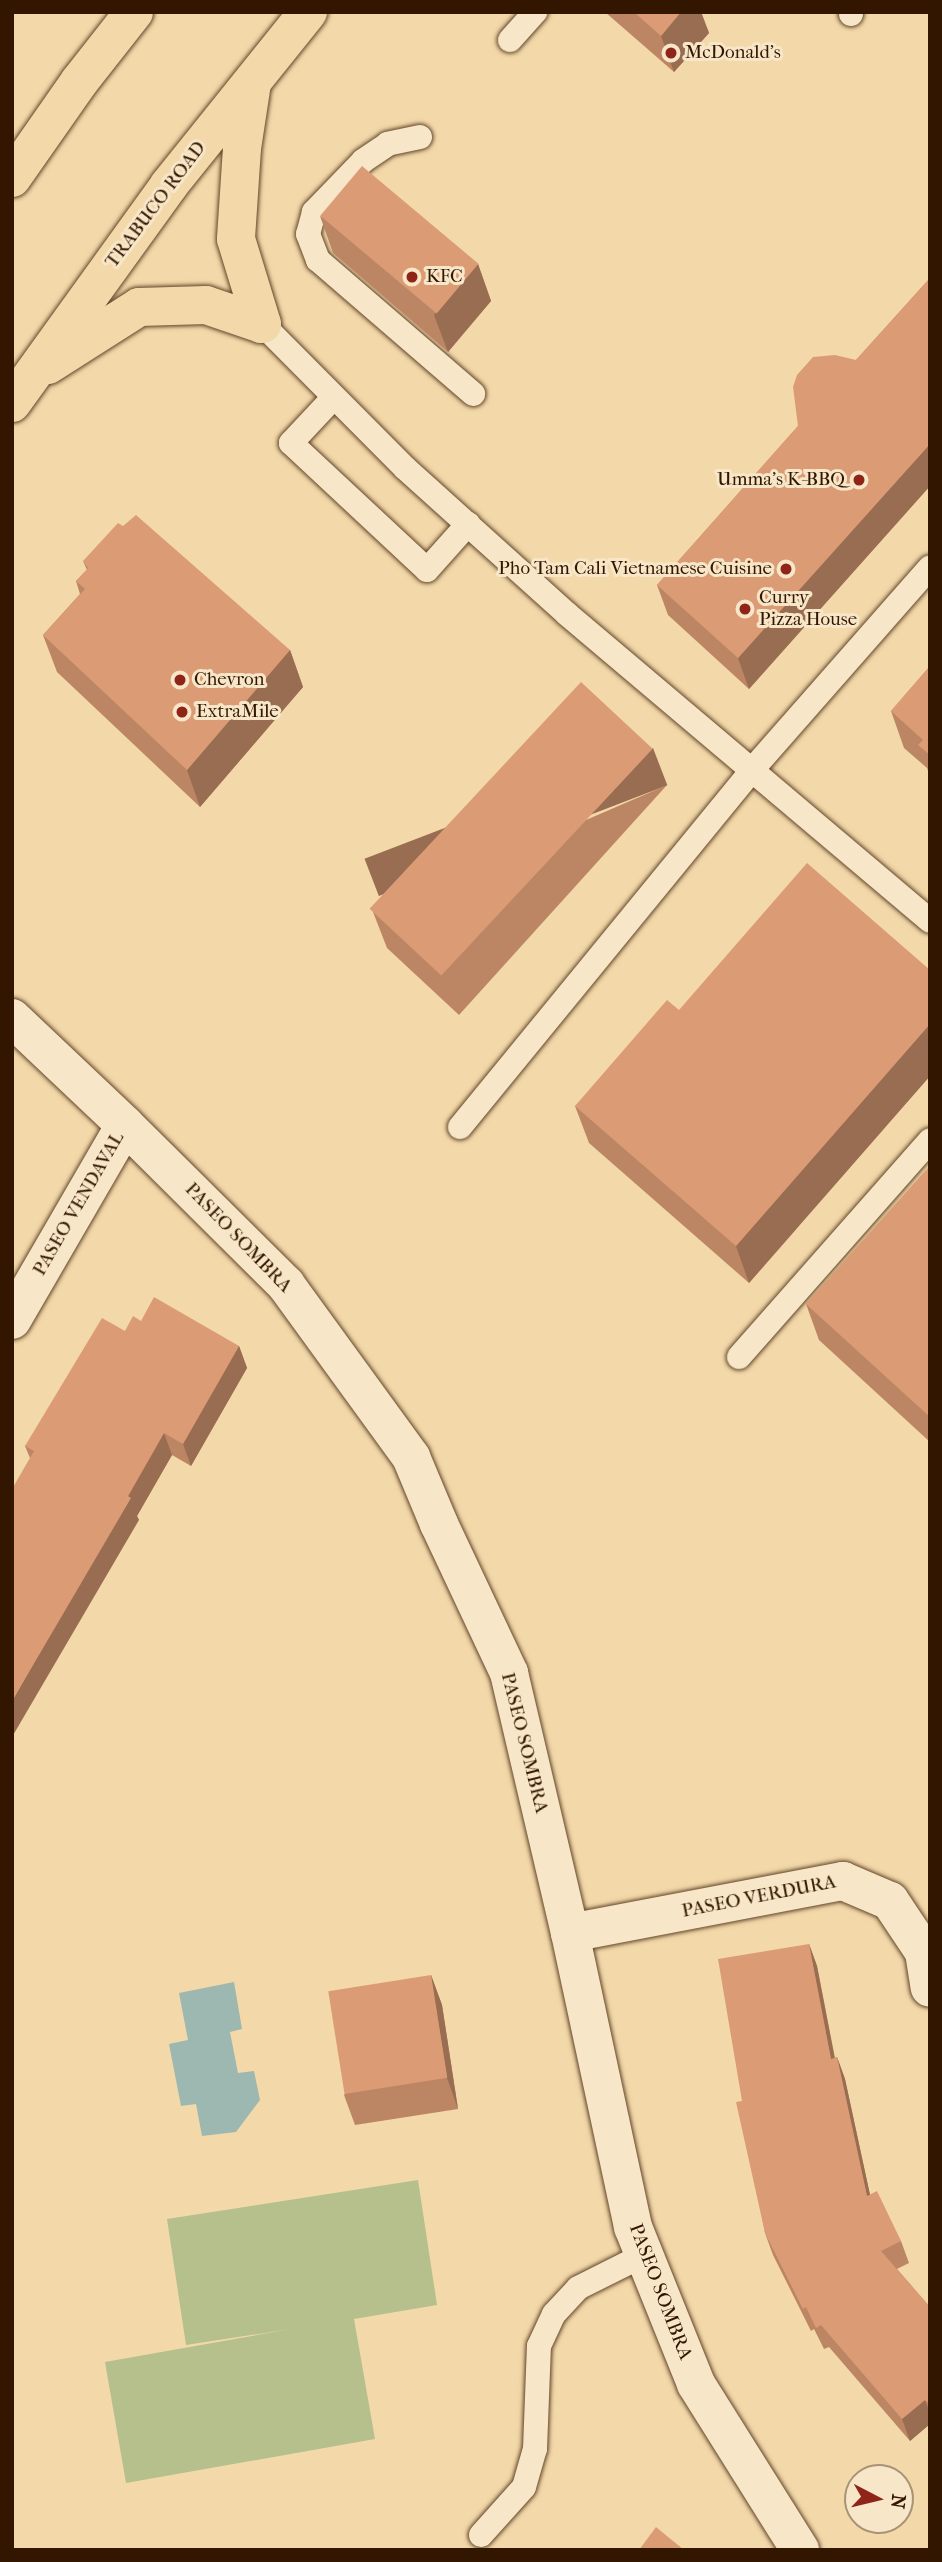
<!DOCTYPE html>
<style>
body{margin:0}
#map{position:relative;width:942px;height:2562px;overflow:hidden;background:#f3d8a9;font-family:"IM FELL French Canon",serif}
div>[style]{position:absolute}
.green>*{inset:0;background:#b5c08c}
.water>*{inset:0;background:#9db8b0}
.roads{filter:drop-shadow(0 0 2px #62462a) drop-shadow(0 0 2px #62462a)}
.lane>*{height:24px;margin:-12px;padding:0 12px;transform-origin:12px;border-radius:12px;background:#f7e6c7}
.street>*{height:38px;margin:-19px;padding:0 19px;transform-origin:19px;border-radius:19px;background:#f7e6c7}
.secondary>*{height:38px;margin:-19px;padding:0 19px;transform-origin:19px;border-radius:19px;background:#f7e6c7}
.primary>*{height:38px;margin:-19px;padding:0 19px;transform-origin:19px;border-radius:19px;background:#f3d8a9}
.wall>*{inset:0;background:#bc8665}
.shaded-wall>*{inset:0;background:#996d52;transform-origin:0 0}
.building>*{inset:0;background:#db9c75;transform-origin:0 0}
.dots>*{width:19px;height:19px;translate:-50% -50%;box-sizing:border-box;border:4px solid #f7e6c7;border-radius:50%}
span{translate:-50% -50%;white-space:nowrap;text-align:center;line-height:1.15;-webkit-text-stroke:6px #f7e6c7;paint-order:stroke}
.poi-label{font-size:19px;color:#321600}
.left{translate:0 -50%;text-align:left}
.right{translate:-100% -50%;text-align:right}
.street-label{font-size:19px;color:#321600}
.frame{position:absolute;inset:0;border:14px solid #321600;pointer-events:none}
.north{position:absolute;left:844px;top:2464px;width:70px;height:70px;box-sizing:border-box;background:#f7e6c7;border:2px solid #a89377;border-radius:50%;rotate:97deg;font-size:19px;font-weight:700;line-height:28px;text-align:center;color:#321600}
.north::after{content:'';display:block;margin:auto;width:24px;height:32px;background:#8f2418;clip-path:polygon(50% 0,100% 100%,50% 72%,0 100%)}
</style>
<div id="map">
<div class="green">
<div style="clip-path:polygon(418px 2180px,437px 2305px,354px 2319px,375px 2439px,126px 2483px,105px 2362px,291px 2329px,186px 2345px,167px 2219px)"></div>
</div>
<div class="water">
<div style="clip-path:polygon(234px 1982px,242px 2029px,230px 2032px,238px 2073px,254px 2071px,260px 2100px,236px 2132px,202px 2136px,196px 2104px,181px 2106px,169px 2044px,188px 2040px,179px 1993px)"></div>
</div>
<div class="roads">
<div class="lane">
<div style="left:851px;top:12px;width:2px;rotate:90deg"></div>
<div style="left:510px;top:40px;width:38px;rotate:-48deg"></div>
<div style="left:420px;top:137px;width:33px;rotate:168deg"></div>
<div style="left:388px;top:144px;width:30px;rotate:146deg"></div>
<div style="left:363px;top:161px;width:71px;rotate:133.9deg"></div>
<div style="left:314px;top:212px;width:23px;rotate:105deg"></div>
<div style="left:308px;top:234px;width:28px;rotate:69deg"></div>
<div style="left:318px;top:260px;width:205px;rotate:40.8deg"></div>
<div style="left:262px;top:324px;width:203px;rotate:45.2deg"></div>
<div style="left:405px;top:468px;width:218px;rotate:42deg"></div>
<div style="left:567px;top:614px;width:475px;rotate:40.2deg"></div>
<div style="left:334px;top:397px;width:63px;rotate:133.1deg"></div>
<div style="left:291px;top:443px;width:186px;rotate:43deg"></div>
<div style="left:427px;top:570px;width:62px;rotate:-48.3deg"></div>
<div style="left:460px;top:1127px;width:460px;rotate:-50.7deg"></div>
<div style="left:751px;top:771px;width:271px;rotate:-48.7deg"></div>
<div style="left:739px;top:1357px;width:289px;rotate:-48.6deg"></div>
<div style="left:481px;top:2535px;width:64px;rotate:-48.1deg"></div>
<div style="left:524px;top:2487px;width:40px;rotate:-74deg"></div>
<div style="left:535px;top:2449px;width:103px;rotate:-87.8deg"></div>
<div style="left:539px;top:2346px;width:35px;rotate:-65deg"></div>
<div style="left:554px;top:2314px;width:35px;rotate:-47deg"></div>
<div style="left:578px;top:2288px;width:74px;rotate:-26.6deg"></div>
</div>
<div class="street">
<div style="left:12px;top:1320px;width:225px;rotate:-59.9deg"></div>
<div style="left:570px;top:1933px;width:278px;rotate:-10.8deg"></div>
<div style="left:843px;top:1881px;width:51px;rotate:23.1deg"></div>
<div style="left:890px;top:1901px;width:61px;rotate:56.3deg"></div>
<div style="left:924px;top:1952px;width:36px;rotate:81deg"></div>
</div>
<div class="secondary">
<div style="left:12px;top:1018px;width:156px;rotate:43.4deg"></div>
<div style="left:125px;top:1125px;width:227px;rotate:44.8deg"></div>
<div style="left:286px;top:1285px;width:213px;rotate:54deg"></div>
<div style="left:411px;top:1457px;width:73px;rotate:67.3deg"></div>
<div style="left:439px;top:1524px;width:165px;rotate:64.8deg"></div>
<div style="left:509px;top:1673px;width:267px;rotate:76.8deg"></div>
<div style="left:570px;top:1933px;width:301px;rotate:77.9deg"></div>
<div style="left:633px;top:2227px;width:169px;rotate:68.1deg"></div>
<div style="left:696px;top:2384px;width:196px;rotate:57.9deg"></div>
</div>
<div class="primary">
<div style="left:252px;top:83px;width:66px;rotate:98.7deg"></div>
<div style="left:242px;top:148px;width:91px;rotate:93.8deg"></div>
<div style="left:236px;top:239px;width:89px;rotate:73deg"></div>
<div style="left:12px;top:178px;width:117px;rotate:-55.1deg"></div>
<div style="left:79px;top:82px;width:89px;rotate:-51.8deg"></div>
<div style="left:48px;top:365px;width:108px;rotate:-32.5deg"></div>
<div style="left:139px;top:307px;width:67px;rotate:-1.7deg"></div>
<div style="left:206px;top:305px;width:59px;rotate:18.7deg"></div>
<div style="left:12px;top:403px;width:269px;rotate:-54.2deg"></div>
<div style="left:169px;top:185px;width:222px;rotate:-51.2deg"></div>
</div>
</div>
<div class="wall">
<div style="clip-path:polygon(605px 12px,701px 12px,709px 33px,674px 72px)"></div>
<div style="clip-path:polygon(320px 216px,478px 264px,491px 301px,448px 352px,333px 253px)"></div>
<div style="clip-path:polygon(930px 278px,930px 486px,749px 689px,668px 615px,657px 585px,798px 426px,856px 360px)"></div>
<div style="clip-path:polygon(83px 561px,290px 650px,303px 687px,200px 807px,57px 672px,43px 635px,80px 594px,76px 581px,87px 570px)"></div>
<div style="clip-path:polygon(930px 666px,930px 776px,927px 768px,904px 748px,891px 711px)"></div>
<div style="clip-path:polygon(667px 785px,459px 1015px,387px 948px,373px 912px)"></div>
<div style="clip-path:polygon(930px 970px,930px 1076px,749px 1283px,589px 1143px,575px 1106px,679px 1010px)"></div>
<div style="clip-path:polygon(930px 1166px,930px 1442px,819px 1340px,806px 1304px)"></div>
<div style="clip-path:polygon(141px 1321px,239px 1346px,247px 1368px,191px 1466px,172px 1455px,137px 1516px,139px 1520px,30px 1458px,25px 1446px,125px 1331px)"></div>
<div style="clip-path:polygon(809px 1944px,817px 1966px,835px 2058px,837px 2057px,845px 2079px,870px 2195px,901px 2241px,909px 2263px,897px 2269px,930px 2307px,930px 2424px,910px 2441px,829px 2347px,824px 2349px,814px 2329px,811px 2331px,773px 2255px,765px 2233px,742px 2101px)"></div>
<div style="clip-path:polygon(431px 1975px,442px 2005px,458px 2109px,355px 2125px,344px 2095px)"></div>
</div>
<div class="shaded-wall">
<div style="clip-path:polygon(681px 12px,701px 12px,709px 33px,674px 72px,661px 36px)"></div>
<div style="clip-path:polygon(478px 264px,491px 301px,448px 352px,434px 315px)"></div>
<div style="clip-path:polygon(930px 444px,930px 486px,749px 689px,738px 658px)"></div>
<div style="clip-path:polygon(290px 650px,303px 687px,200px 807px,187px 770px)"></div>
<div style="left:653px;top:748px;width:40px;height:309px;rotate:69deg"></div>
<div style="clip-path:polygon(930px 1024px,930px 1076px,749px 1283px,736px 1246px)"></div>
<div style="clip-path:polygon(239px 1346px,247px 1368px,191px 1466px,183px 1444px)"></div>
<div style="clip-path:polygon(164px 1433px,172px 1455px,137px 1516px,139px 1520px,12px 1737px,12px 1701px)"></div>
<div style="clip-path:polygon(809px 1944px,817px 1966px,839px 2081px,831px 2059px)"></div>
<div style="clip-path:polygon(431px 1975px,442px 2005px,458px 2109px,447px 2078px)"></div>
<div style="clip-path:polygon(837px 2057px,845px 2079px,875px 2218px,867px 2196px)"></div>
<div style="clip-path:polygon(925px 2400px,930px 2413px,930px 2424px,910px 2441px,902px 2419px)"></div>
</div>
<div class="building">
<div style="clip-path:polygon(634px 12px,681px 12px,661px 36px)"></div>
<div style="left:362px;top:166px;width:152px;height:65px;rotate:40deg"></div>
<div style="clip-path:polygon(930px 278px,930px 444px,738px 658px,657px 585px,798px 426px,793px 387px,797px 375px,813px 357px,835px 355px,856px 360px)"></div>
<div style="clip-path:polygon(136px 515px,290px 650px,187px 770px,43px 635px,85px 589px,76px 581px,88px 568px,83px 561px,118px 523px,123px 526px)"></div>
<div style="clip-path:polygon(930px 666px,930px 755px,918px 745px,923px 740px,891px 711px)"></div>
<div style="left:581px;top:682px;width:98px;height:310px;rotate:43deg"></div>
<div style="clip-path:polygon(807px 863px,930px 970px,930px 1024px,736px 1246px,575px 1106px,667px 1000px,679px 1010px)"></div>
<div style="clip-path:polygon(930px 1166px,930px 1417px,806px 1304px)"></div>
<div style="clip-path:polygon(154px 1297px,239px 1346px,183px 1444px,164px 1433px,128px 1496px,131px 1498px,12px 1701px,12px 1489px,34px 1451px,25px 1446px,102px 1318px,125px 1331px,133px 1316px,141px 1321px)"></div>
<div style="clip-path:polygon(809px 1944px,831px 2059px,837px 2057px,867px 2196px,877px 2191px,901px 2241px,881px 2251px,930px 2307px,930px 2404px,925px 2400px,902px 2419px,821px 2325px,816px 2328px,806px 2307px,803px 2309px,765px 2233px,736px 2102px,742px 2101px,718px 1959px)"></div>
<div style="left:431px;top:1975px;width:104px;height:104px;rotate:81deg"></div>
<div style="clip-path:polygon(656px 2527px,684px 2550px,639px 2550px)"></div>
</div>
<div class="dots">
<div style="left:671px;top:53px;background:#8f2418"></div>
<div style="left:412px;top:277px;background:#8f2418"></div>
<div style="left:859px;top:480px;background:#8f2418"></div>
<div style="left:786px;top:569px;background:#8f2418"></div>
<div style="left:745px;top:609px;background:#8f2418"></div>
<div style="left:180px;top:680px;background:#8f2418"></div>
<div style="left:182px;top:712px;background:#8f2418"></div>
</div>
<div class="poi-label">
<span class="left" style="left:685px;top:53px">McDonald's</span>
<span class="left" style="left:426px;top:277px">KFC</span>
<span class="right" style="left:845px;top:480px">Umma's K-BBQ</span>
<span class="right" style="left:772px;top:569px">Pho Tam Cali Vietnamese Cuisine</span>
<span class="left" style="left:759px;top:609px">Curry<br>Pizza House</span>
<span class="left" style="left:194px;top:680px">Chevron</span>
<span class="left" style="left:196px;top:712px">ExtraMile</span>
</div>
<div class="street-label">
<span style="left:156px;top:205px;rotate:-53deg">TRABUCO ROAD</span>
<span style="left:79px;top:1204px;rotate:-60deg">PASEO VENDAVAL</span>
<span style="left:238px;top:1238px;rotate:46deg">PASEO SOMBRA</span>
<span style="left:524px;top:1743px;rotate:76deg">PASEO SOMBRA</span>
<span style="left:759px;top:1897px;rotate:-11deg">PASEO VERDURA</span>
<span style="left:660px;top:2292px;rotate:69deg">PASEO SOMBRA</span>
</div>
<div class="frame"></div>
<div class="north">N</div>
</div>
